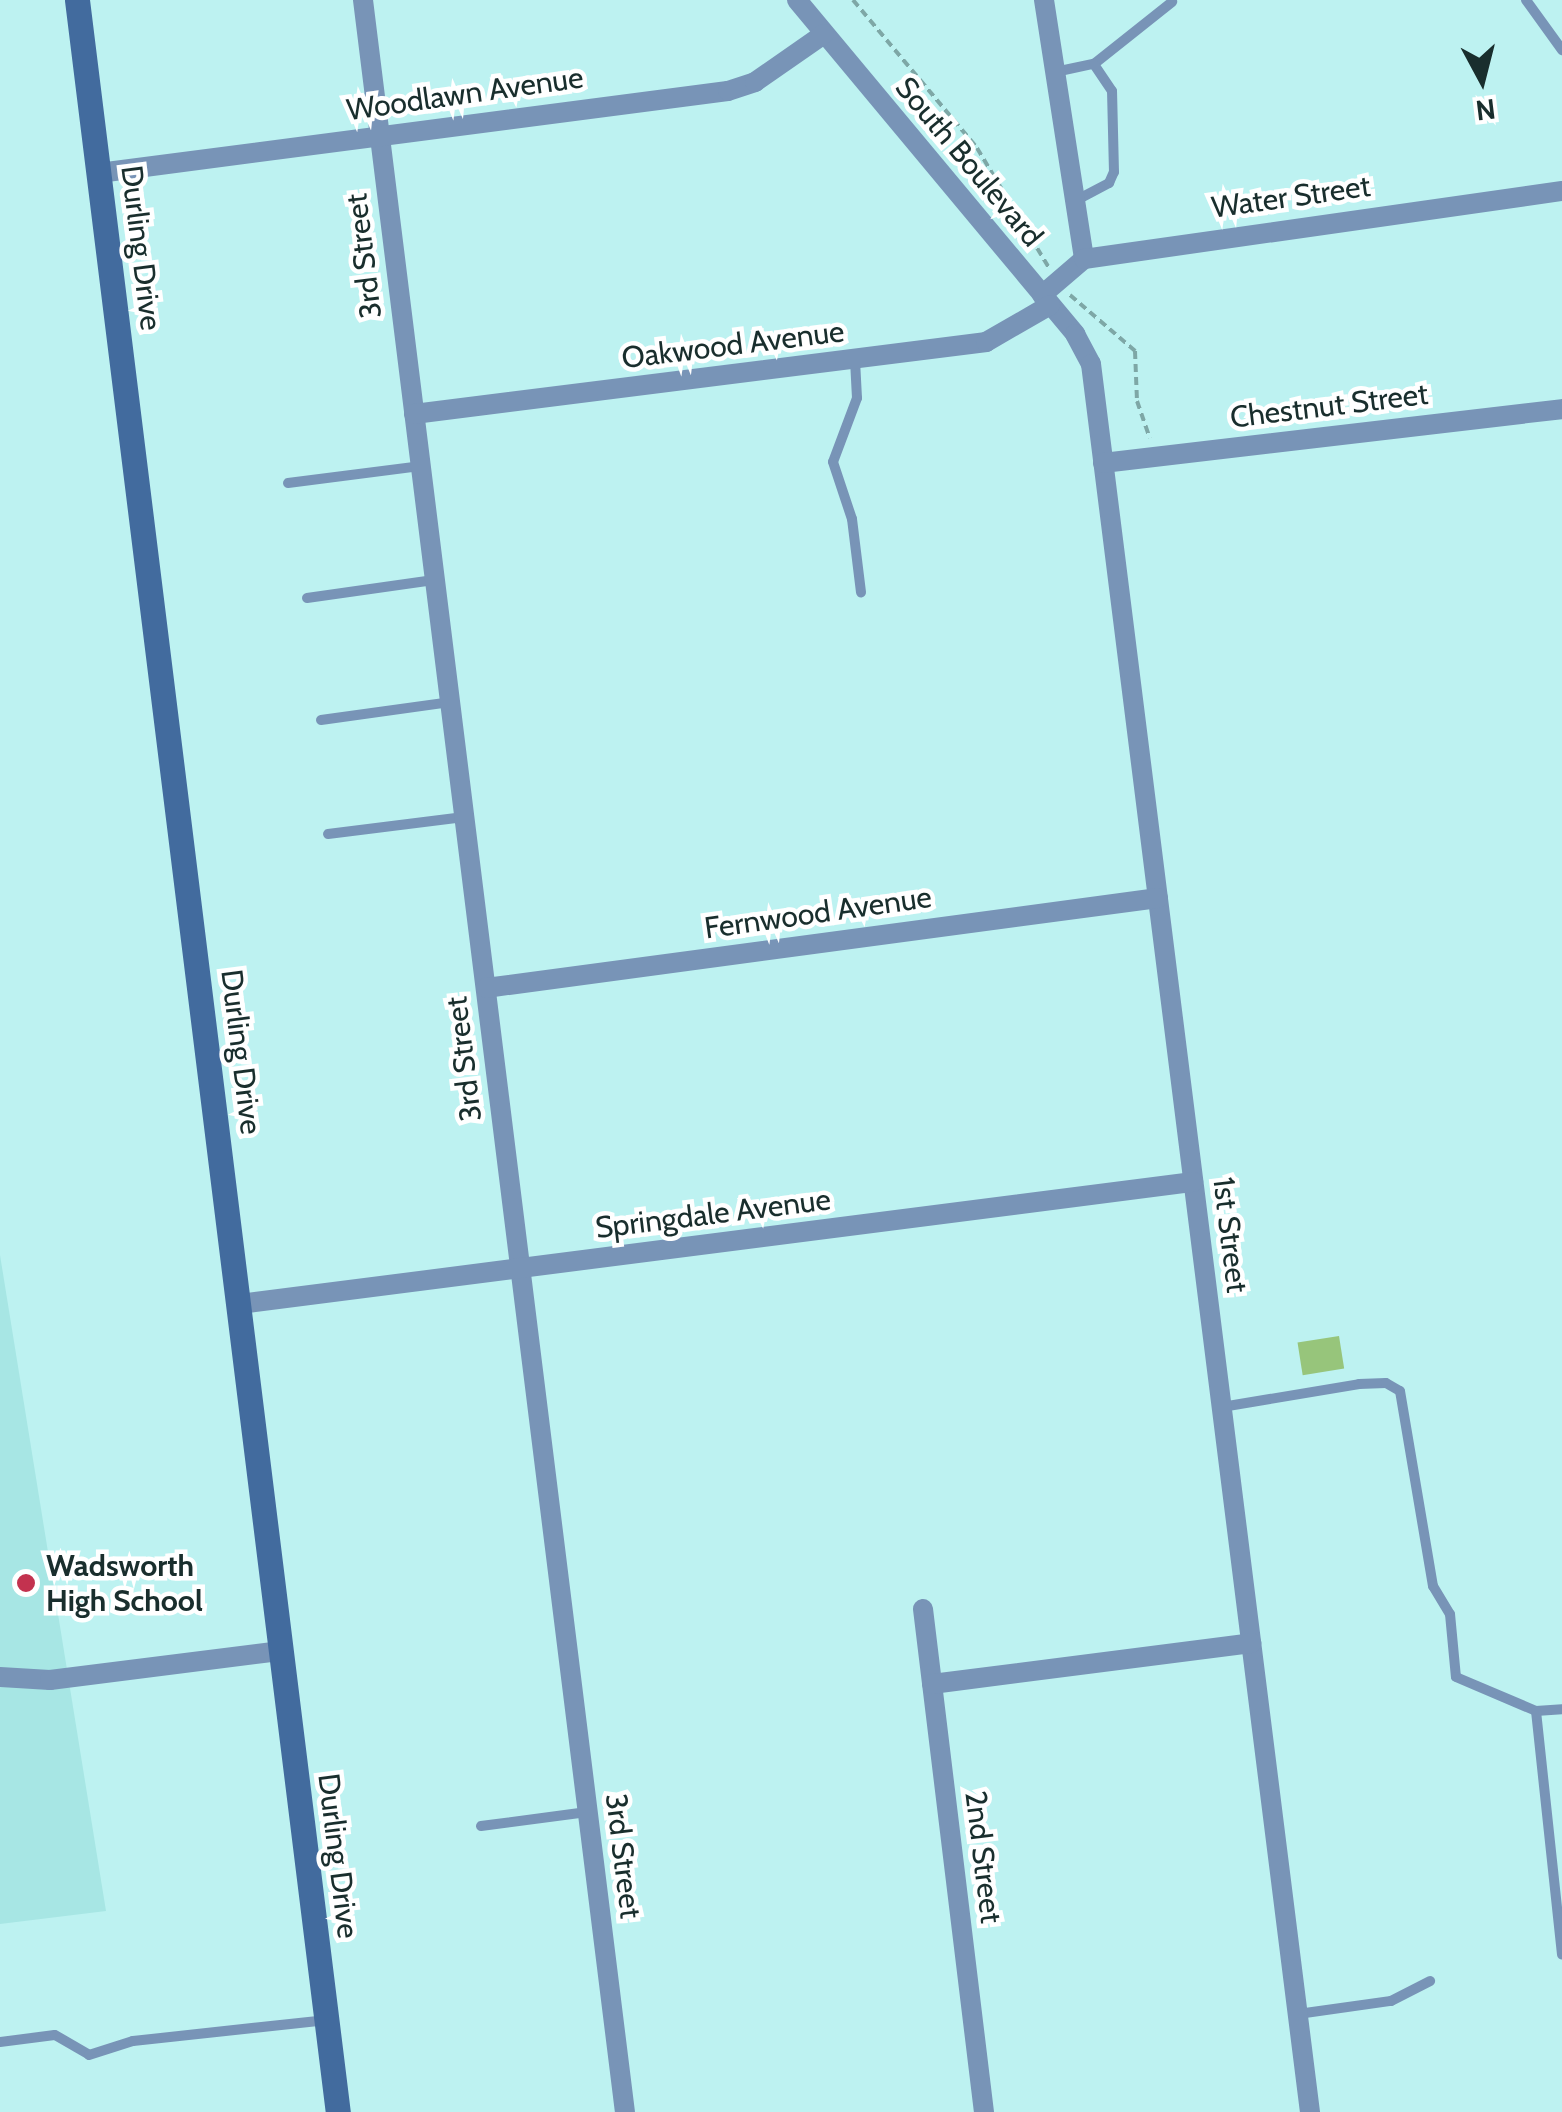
<!DOCTYPE html>
<style>
body{margin:0}
#map{position:relative;width:1562px;height:2112px;overflow:hidden;background:#bdf2f1;font-family:Cabin,sans-serif}
div>[style]{position:absolute}
.built>*{inset:0;background:#a7e6e4}
.green>*{inset:0;background:#97c57b;transform-origin:0 0}
.path>*{height:4px;margin-top:-2px;transform-origin:0;background:repeating-linear-gradient(90deg,#7ea7a6 0 8px,transparent 0 13px)}
.lane>*{height:10px;margin:-5px;padding:0 5px;transform-origin:5px;border-radius:5px;background:#7894b7}
.street>*{height:20px;margin:-10px;padding:0 10px;transform-origin:10px;border-radius:10px;background:#7894b7}
.secondary>*{height:25px;margin:-12.5px;padding:0 12.5px;transform-origin:12.5px;border-radius:12.5px;background:#426b9e}
.dots>*{width:28px;height:28px;translate:-50% -50%;box-sizing:border-box;border:5px solid #fff;border-radius:50%}
span{translate:-50% -50%;white-space:nowrap;text-align:center;line-height:1.15;-webkit-text-stroke:9px #fff;paint-order:stroke}
.street-label{font-size:30px;color:#192e2d}
.poi-label{font-size:30px;color:#192e2d;font-weight:700}
.left{translate:0 -50%;text-align:left}
.north{position:absolute;left:1432px;top:30px;width:100px;height:100px;-webkit-text-stroke:8px #fff;paint-order:stroke;rotate:173deg;font-size:28px;font-weight:700;line-height:40px;text-align:center;color:#192e2d}
.north::after{content:'';display:block;margin:auto;width:35px;height:45px;background:#192e2d;clip-path:polygon(50% 0,100% 100%,50% 72%,0 100%)}
</style>
<div id="map">
<div class="built">
<div style="clip-path:polygon(0 1255px,106px 1911px,0 1924px)"></div>
</div>
<div class="green">
<div style="left:1339px;top:1336px;width:33px;height:42px;rotate:81deg"></div>
</div>
<div class="path">
<div style="left:853px;top:0;width:193px;rotate:50deg"></div>
<div style="left:977px;top:148px;width:140px;rotate:59deg"></div>
<div style="left:1070px;top:295px;width:86px;rotate:40.7deg"></div>
<div style="left:1135px;top:351px;width:50px;rotate:87.7deg"></div>
<div style="left:1137px;top:401px;width:39px;rotate:71deg"></div>
</div>
<div class="lane">
<div style="left:1526px;top:0;width:62px;rotate:54.2deg"></div>
<div style="left:1055px;top:72px;width:40px;rotate:-12deg"></div>
<div style="left:1094px;top:64px;width:100px;rotate:-38.5deg"></div>
<div style="left:1073px;top:202px;width:41px;rotate:-27.8deg"></div>
<div style="left:1109px;top:183px;width:12px;rotate:-66deg"></div>
<div style="left:1114px;top:172px;width:81px;rotate:-91.4deg"></div>
<div style="left:1112px;top:91px;width:32px;rotate:-124deg"></div>
<div style="left:855px;top:360px;width:38px;rotate:87deg"></div>
<div style="left:857px;top:398px;width:68px;rotate:110.6deg"></div>
<div style="left:833px;top:462px;width:60px;rotate:71.6deg"></div>
<div style="left:852px;top:519px;width:74px;rotate:83deg"></div>
<div style="left:288px;top:483px;width:133px;rotate:-7.3deg"></div>
<div style="left:307px;top:598px;width:128px;rotate:-8.1deg"></div>
<div style="left:321px;top:720px;width:130px;rotate:-7.9deg"></div>
<div style="left:328px;top:834px;width:137px;rotate:-7.1deg"></div>
<div style="left:1222px;top:1407px;width:139px;rotate:-9.5deg"></div>
<div style="left:1359px;top:1384px;width:27px;rotate:-2deg"></div>
<div style="left:1386px;top:1383px;width:16px;rotate:30deg"></div>
<div style="left:1400px;top:1391px;width:198px;rotate:80.4deg"></div>
<div style="left:1433px;top:1586px;width:33px;rotate:59deg"></div>
<div style="left:1450px;top:1614px;width:63px;rotate:84.6deg"></div>
<div style="left:1456px;top:1677px;width:87px;rotate:23deg"></div>
<div style="left:1536px;top:1711px;width:26px;rotate:-4deg"></div>
<div style="left:1536px;top:1711px;width:245px;rotate:83.9deg"></div>
<div style="left:481px;top:1826px;width:107px;rotate:-7.5deg"></div>
<div style="left:1298px;top:2014px;width:94px;rotate:-8deg"></div>
<div style="left:1391px;top:2001px;width:44px;rotate:-27.1deg"></div>
<div style="left:0;top:2042px;width:55px;rotate:-7.3deg"></div>
<div style="left:55px;top:2035px;width:39px;rotate:30deg"></div>
<div style="left:89px;top:2055px;width:46px;rotate:-17.7deg"></div>
<div style="left:133px;top:2041px;width:193px;rotate:-6.2deg"></div>
</div>
<div class="street">
<div style="left:363px;top:0;width:2128px;rotate:82.93deg"></div>
<div style="left:797px;top:0;width:435px;rotate:50.2deg"></div>
<div style="left:1075px;top:334px;width:34px;rotate:62deg"></div>
<div style="left:1091px;top:364px;width:1762px;rotate:82.86deg"></div>
<div style="left:1044px;top:0;width:262px;rotate:81.2deg"></div>
<div style="left:99px;top:173px;width:634px;rotate:-7.43deg"></div>
<div style="left:728px;top:91px;width:28px;rotate:-18deg"></div>
<div style="left:755px;top:82px;width:84px;rotate:-34.8deg"></div>
<div style="left:1042px;top:295px;width:55px;rotate:-40.6deg"></div>
<div style="left:1084px;top:259px;width:483px;rotate:-8.1deg"></div>
<div style="left:414px;top:414px;width:577px;rotate:-7.17deg"></div>
<div style="left:986px;top:342px;width:74px;rotate:-30deg"></div>
<div style="left:1103px;top:463px;width:462px;rotate:-6.7deg"></div>
<div style="left:486px;top:988px;width:678px;rotate:-7.63deg"></div>
<div style="left:240px;top:1304px;width:961px;rotate:-7.3deg"></div>
<div style="left:923px;top:1609px;width:507px;rotate:83.09deg"></div>
<div style="left:0;top:1677px;width:50px;rotate:3.4deg"></div>
<div style="left:50px;top:1680px;width:231px;rotate:-7.2deg"></div>
<div style="left:932px;top:1684px;width:322px;rotate:-7.3deg"></div>
</div>
<div class="secondary">
<div style="left:77px;top:0;width:2128px;rotate:82.96deg"></div>
</div>
<div class="dots">
<div style="left:26px;top:1583px;background:#c3324f"></div>
</div>
<div class="street-label">
<span style="left:465px;top:94px;rotate:-8deg">Woodlawn Avenue</span>
<span style="left:969px;top:162px;rotate:50deg">South Boulevard</span>
<span style="left:1291px;top:197px;rotate:-8deg">Water Street</span>
<span style="left:141px;top:248px;rotate:83deg">Durling Drive</span>
<span style="left:364px;top:256px;rotate:-97deg">3rd Street</span>
<span style="left:733px;top:345px;rotate:-7deg">Oakwood Avenue</span>
<span style="left:1329px;top:406px;rotate:-7deg">Chestnut Street</span>
<span style="left:818px;top:913px;rotate:-8deg">Fernwood Avenue</span>
<span style="left:241px;top:1052px;rotate:83deg">Durling Drive</span>
<span style="left:464px;top:1059px;rotate:-97deg">3rd Street</span>
<span style="left:713px;top:1214px;rotate:-7deg">Springdale Avenue</span>
<span style="left:1230px;top:1235px;rotate:83deg">1st Street</span>
<span style="left:338px;top:1856px;rotate:83deg">Durling Drive</span>
<span style="left:623px;top:1856px;rotate:83deg">3rd Street</span>
<span style="left:983px;top:1857px;rotate:83deg">2nd Street</span>
</div>
<div class="poi-label">
<span class="left" style="left:46px;top:1583px">Wadsworth<br>High School</span>
</div>
<div class="north">N</div>
</div>
